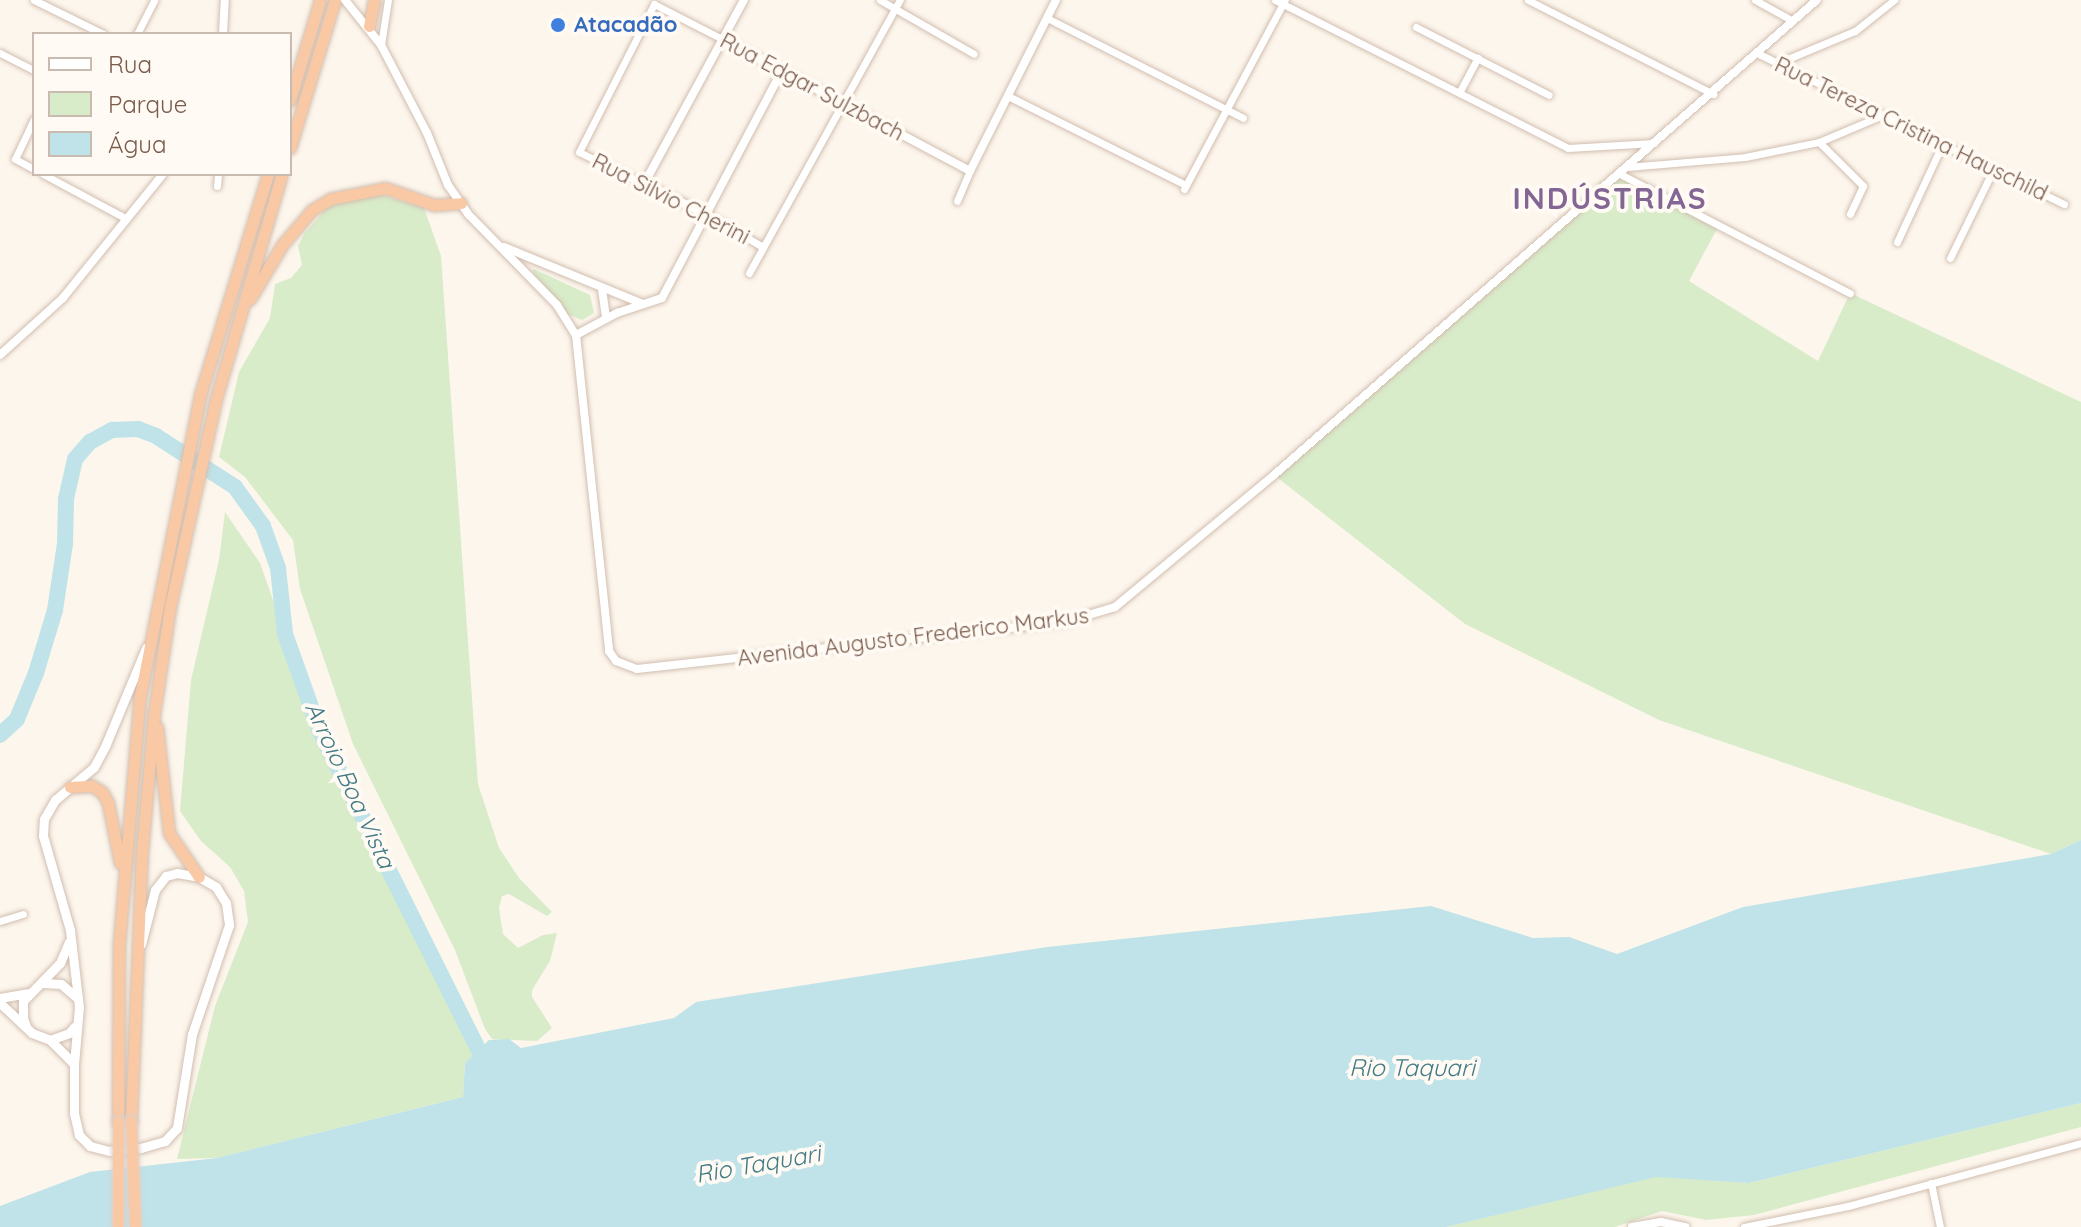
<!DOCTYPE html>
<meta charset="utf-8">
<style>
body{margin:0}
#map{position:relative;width:2081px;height:1227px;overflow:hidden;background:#fdf6ec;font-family:Quicksand,sans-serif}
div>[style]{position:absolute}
.green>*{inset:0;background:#d8ecc9}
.water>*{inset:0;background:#bfe3e8}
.river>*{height:16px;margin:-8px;padding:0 8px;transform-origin:8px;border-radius:8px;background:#bfe3e8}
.roads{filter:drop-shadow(0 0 2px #d1beb0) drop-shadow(0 0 2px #d1beb0)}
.minor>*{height:7px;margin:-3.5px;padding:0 3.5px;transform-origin:3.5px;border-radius:3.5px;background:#fff}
.tertiary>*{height:8px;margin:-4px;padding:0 4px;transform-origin:4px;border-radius:4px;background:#fff}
.secondary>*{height:9px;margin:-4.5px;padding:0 4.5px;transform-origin:4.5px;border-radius:4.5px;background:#fff}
.trunk>*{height:11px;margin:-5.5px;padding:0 5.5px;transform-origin:5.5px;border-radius:5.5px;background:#f9c8a4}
.bridges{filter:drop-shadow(0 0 2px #dad1cd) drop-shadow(0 0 2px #dad1cd)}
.trunk-bridge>*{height:11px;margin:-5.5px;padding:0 5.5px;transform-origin:5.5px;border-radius:5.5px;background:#f9c8a4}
.dots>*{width:22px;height:22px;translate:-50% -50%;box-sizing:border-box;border:4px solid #fffaf3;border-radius:50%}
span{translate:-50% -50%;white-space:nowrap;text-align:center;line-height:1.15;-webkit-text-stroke:8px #fffaf3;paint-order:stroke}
.shop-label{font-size:22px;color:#366cbe;font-weight:700}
.left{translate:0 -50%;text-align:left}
.street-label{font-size:22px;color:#7a5c4d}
.water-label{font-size:24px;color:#437c86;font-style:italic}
.district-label{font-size:30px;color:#846695;font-weight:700;letter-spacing:2px}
.legend{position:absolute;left:32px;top:32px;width:260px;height:144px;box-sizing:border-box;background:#fffaf3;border:2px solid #cabbb1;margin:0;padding:10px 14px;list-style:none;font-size:24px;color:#7a5c4d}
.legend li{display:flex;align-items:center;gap:16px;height:40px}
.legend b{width:40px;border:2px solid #cabbb1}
</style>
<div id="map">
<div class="green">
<div style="clip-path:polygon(1620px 174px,1719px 225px,1689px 281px,1818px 361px,1850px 293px,2081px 402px,2081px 840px,2051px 854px,1659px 720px,1465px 624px,1274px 475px)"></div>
<div style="clip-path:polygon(378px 194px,424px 208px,441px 256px,478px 784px,499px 848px,519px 878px,552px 912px,547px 916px,509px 894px,502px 896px,499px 908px,503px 934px,518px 948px,543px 935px,557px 933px,550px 961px,532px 990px,532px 997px,552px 1028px,537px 1041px,492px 1039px,485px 1029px,455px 950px,353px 744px,300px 589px,293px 540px,245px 477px,219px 457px,239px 372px,270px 318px,275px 284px,291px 278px,302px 265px,298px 246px,304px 234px,332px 202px)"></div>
<div style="clip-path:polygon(534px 269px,590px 295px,594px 313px,582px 320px,567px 314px,532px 271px)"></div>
<div style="clip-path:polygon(225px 512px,260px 563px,331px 766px,478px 1051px,465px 1063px,463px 1097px,217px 1158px,177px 1159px,215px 1006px,248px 922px,244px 891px,230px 867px,201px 841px,180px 811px,191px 680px,219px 560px)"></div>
<div style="clip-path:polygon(2081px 1103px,2081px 1127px,1754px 1215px,1706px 1220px,1662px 1211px,1615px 1227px,1446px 1227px,1656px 1176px,1749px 1183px)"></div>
</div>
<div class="water">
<div style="clip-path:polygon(2081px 840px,2081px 1103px,1749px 1183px,1656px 1177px,1446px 1227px,0 1227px,0 1206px,90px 1172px,217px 1158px,463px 1097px,465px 1063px,489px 1040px,509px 1039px,521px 1048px,674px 1018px,696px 1002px,1047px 947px,1431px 906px,1533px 938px,1569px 937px,1617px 954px,1743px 907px,2051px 854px)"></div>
</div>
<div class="river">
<div style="left:0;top:735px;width:23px;rotate:-43deg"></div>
<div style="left:17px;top:719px;width:50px;rotate:-67.6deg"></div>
<div style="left:36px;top:673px;width:66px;rotate:-73.2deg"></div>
<div style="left:55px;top:610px;width:67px;rotate:-81.4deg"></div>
<div style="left:65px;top:544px;width:45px;rotate:-88.7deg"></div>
<div style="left:66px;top:499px;width:41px;rotate:-77.3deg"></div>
<div style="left:75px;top:459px;width:23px;rotate:-49deg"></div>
<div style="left:90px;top:442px;width:25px;rotate:-29deg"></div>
<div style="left:112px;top:430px;width:26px;rotate:-2deg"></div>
<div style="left:138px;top:429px;width:19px;rotate:21deg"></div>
<div style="left:156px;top:436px;width:94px;rotate:32.8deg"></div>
<div style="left:235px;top:487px;width:48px;rotate:54.3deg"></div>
<div style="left:263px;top:526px;width:45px;rotate:70.3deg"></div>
<div style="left:278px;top:568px;width:66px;rotate:83.9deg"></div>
<div style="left:285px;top:634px;width:104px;rotate:70.3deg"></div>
<div style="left:320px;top:732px;width:377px;rotate:63.5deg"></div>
</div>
<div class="roads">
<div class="minor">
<div style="left:34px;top:0;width:77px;rotate:26.2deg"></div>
<div style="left:880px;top:0;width:108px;rotate:29.9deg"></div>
<div style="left:1275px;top:0;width:328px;rotate:26.8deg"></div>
<div style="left:1568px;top:148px;width:86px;rotate:-3.3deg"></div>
<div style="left:1528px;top:0;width:208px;rotate:26.9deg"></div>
<div style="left:1755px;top:0;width:43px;rotate:28.9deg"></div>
<div style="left:1047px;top:18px;width:220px;rotate:27deg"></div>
<div style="left:1416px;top:27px;width:149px;rotate:27.1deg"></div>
<div style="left:137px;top:34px;width:38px;rotate:-63deg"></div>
<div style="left:381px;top:45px;width:46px;rotate:-81.2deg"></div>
<div style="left:0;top:53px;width:38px;rotate:27deg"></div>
<div style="left:1759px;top:54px;width:340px;rotate:26.2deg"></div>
<div style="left:1778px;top:63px;width:83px;rotate:-22.6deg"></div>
<div style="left:1855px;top:31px;width:50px;rotate:-38.5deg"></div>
<div style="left:1459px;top:93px;width:40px;rotate:-62deg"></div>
<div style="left:1008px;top:96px;width:199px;rotate:26.6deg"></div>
<div style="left:34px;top:119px;width:44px;rotate:115.4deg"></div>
<div style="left:15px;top:159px;width:21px;rotate:28deg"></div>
<div style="left:1819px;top:142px;width:62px;rotate:45deg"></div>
<div style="left:1863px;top:186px;width:31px;rotate:115deg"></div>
<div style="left:1627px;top:167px;width:118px;rotate:-4.8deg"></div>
<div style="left:1745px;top:157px;width:76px;rotate:-11.5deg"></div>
<div style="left:1819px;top:142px;width:69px;rotate:-22.9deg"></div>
<div style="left:43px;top:174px;width:95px;rotate:28.2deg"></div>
<div style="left:1620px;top:174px;width:259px;rotate:27.4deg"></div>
<div style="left:644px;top:184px;width:72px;rotate:-153.8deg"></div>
<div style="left:579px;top:152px;width:166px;rotate:-63.1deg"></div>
<div style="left:654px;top:4px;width:76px;rotate:27.2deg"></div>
<div style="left:217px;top:186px;width:12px;rotate:-85deg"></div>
<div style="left:1184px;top:189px;width:214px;rotate:-61.9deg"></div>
<div style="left:957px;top:201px;width:33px;rotate:-67deg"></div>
<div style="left:706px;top:214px;width:66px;rotate:30.1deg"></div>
<div style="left:1897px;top:242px;width:109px;rotate:-65.1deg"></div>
<div style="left:1950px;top:258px;width:100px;rotate:-63.9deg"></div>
<div style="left:749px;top:273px;width:312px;rotate:-61.1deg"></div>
<div style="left:0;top:921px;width:24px;rotate:-17deg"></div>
<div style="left:1931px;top:1183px;width:45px;rotate:78.4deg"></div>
<div style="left:1744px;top:1227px;width:106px;rotate:-11.4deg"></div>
<div style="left:1848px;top:1206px;width:241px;rotate:-15.1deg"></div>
</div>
<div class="tertiary">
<div style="left:345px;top:0;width:58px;rotate:51.3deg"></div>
<div style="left:381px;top:45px;width:99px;rotate:62.4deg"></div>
<div style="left:427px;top:133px;width:56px;rotate:68deg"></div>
<div style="left:448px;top:185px;width:35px;rotate:55deg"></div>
<div style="left:468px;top:214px;width:127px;rotate:45.6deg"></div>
<div style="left:557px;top:305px;width:36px;rotate:58deg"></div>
<div style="left:576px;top:335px;width:318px;rotate:84deg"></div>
<div style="left:609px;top:651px;width:12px;rotate:55deg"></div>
<div style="left:616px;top:661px;width:22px;rotate:21deg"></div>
<div style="left:637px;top:669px;width:431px;rotate:-6.3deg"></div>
<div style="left:1065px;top:622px;width:52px;rotate:-16.7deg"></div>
<div style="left:1115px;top:607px;width:207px;rotate:-39.7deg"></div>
<div style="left:1274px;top:475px;width:721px;rotate:-41.18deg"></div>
<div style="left:223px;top:34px;width:34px;rotate:-87deg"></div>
<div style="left:722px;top:39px;width:281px;rotate:28deg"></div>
<div style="left:970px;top:171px;width:191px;rotate:-63.3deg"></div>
<div style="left:706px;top:214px;width:69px;rotate:-154.2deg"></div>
<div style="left:644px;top:184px;width:209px;rotate:-61.5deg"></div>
<div style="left:504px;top:247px;width:150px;rotate:22.3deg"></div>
<div style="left:602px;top:289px;width:29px;rotate:82deg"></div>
<div style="left:576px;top:335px;width:47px;rotate:-28.2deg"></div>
<div style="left:617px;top:313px;width:47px;rotate:-18.4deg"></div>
<div style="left:662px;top:298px;width:258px;rotate:-62.2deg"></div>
<div style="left:0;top:355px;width:85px;rotate:-42.1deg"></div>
<div style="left:63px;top:298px;width:159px;rotate:-51.1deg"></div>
<div style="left:1632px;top:1227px;width:29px;rotate:-10deg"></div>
<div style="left:1661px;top:1222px;width:25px;rotate:12deg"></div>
</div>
<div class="secondary">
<div style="left:141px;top:944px;width:56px;rotate:-75.5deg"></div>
<div style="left:155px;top:890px;width:18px;rotate:-52deg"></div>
<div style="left:166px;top:876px;width:11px;rotate:-15deg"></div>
<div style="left:177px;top:873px;width:22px;rotate:10deg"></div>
<div style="left:199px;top:877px;width:20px;rotate:30deg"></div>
<div style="left:216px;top:887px;width:19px;rotate:58deg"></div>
<div style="left:226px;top:903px;width:22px;rotate:82deg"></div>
<div style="left:229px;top:925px;width:115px;rotate:108.7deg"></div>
<div style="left:192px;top:1034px;width:95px;rotate:99.1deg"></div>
<div style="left:177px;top:1128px;width:18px;rotate:133deg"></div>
<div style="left:165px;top:1141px;width:25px;rotate:164deg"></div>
<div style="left:141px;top:1148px;width:32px;rotate:175deg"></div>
<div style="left:109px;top:1151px;width:20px;rotate:-165deg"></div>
<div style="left:90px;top:1146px;width:16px;rotate:-135deg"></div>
<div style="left:79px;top:1135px;width:23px;rotate:-103deg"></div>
<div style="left:74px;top:1113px;width:49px;rotate:-90deg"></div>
<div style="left:74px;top:1064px;width:57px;rotate:-85deg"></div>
<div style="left:79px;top:1007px;width:78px;rotate:-96.7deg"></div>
<div style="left:70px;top:930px;width:98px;rotate:-106deg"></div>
<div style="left:43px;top:836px;width:17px;rotate:-87deg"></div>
<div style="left:44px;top:819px;width:22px;rotate:-60deg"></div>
<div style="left:55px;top:800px;width:51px;rotate:-40.2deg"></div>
<div style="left:94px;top:767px;width:26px;rotate:-62deg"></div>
<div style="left:106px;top:744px;width:104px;rotate:-67.4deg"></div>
<div style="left:43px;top:983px;width:18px;rotate:3deg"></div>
<div style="left:61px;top:984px;width:20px;rotate:41deg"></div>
<div style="left:0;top:998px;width:28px;rotate:-10deg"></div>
<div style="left:0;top:1003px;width:44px;rotate:43.2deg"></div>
<div style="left:32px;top:1033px;width:19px;rotate:21deg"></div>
<div style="left:50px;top:1040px;width:34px;rotate:45deg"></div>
<div style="left:26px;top:1026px;width:9px;rotate:-111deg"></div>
<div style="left:23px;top:1018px;width:17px;rotate:-90deg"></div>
<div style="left:23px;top:1001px;width:53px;rotate:-45.8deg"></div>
<div style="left:60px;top:963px;width:23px;rotate:-67deg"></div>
<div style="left:50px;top:1040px;width:20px;rotate:-20deg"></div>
<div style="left:69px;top:1033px;width:9px;rotate:-49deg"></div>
</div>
<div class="trunk">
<div style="left:369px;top:26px;width:26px;rotate:-79deg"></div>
<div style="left:290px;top:100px;width:104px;rotate:-73.3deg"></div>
<div style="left:290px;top:148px;width:155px;rotate:-73.1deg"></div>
<div style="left:250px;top:299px;width:63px;rotate:-59.3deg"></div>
<div style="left:282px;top:245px;width:46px;rotate:-49.4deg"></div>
<div style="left:312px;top:210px;width:21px;rotate:-31deg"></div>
<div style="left:330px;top:199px;width:56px;rotate:-11.3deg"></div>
<div style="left:385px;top:188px;width:52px;rotate:19.1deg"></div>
<div style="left:434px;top:205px;width:27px;rotate:-4deg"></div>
<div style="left:157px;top:727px;width:107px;rotate:83.5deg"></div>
<div style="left:169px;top:833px;width:53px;rotate:55.7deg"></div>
<div style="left:70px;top:787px;width:22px;rotate:-3deg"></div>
<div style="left:92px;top:786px;width:12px;rotate:31deg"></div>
<div style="left:102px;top:792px;width:13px;rotate:61deg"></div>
<div style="left:108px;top:803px;width:61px;rotate:78.7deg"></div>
<div style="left:131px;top:1121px;width:270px;rotate:-87.7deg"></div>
<div style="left:142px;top:851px;width:138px;rotate:-85deg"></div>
<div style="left:154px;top:714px;width:108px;rotate:-81.5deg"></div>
<div style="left:170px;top:607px;width:213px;rotate:-77.5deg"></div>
<div style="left:216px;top:399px;width:234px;rotate:-73.7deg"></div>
<div style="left:118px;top:1122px;width:178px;rotate:-89.7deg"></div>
<div style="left:119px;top:944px;width:249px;rotate:-85.2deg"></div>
<div style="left:140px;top:696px;width:307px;rotate:-78.7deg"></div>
<div style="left:200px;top:395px;width:231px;rotate:-72.9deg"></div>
</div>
</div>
<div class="bridges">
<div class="trunk-bridge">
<div style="left:131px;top:1121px;width:106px;rotate:87.8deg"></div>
<div style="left:118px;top:1122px;width:105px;rotate:90deg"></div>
</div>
</div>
<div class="dots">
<div style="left:558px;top:25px;background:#3f7fe0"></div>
</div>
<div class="shop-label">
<span class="left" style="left:574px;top:25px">Atacadão</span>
</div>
<div class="street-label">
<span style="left:812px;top:87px;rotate:28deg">Rua Edgar Sulzbach</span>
<span style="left:1911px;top:129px;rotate:26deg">Rua Tereza Cristina Hauschild</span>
<span style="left:671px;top:199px;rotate:27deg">Rua Silvio Cherini</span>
<span style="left:913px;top:637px;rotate:-7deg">Avenida Augusto Frederico Markus</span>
</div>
<div class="water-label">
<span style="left:350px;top:785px;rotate:65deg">Arroio Boa Vista</span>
<span style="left:1412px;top:1068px">Rio Taquari</span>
<span style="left:758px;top:1164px;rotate:-10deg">Rio Taquari</span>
</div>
<div class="district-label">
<span style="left:1610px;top:198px">INDÚSTRIAS</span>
</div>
<ul class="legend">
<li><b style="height:10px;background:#fff"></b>Rua</li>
<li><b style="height:22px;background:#d8ecc9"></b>Parque</li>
<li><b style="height:22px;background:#bfe3e8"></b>Água</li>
</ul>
</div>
